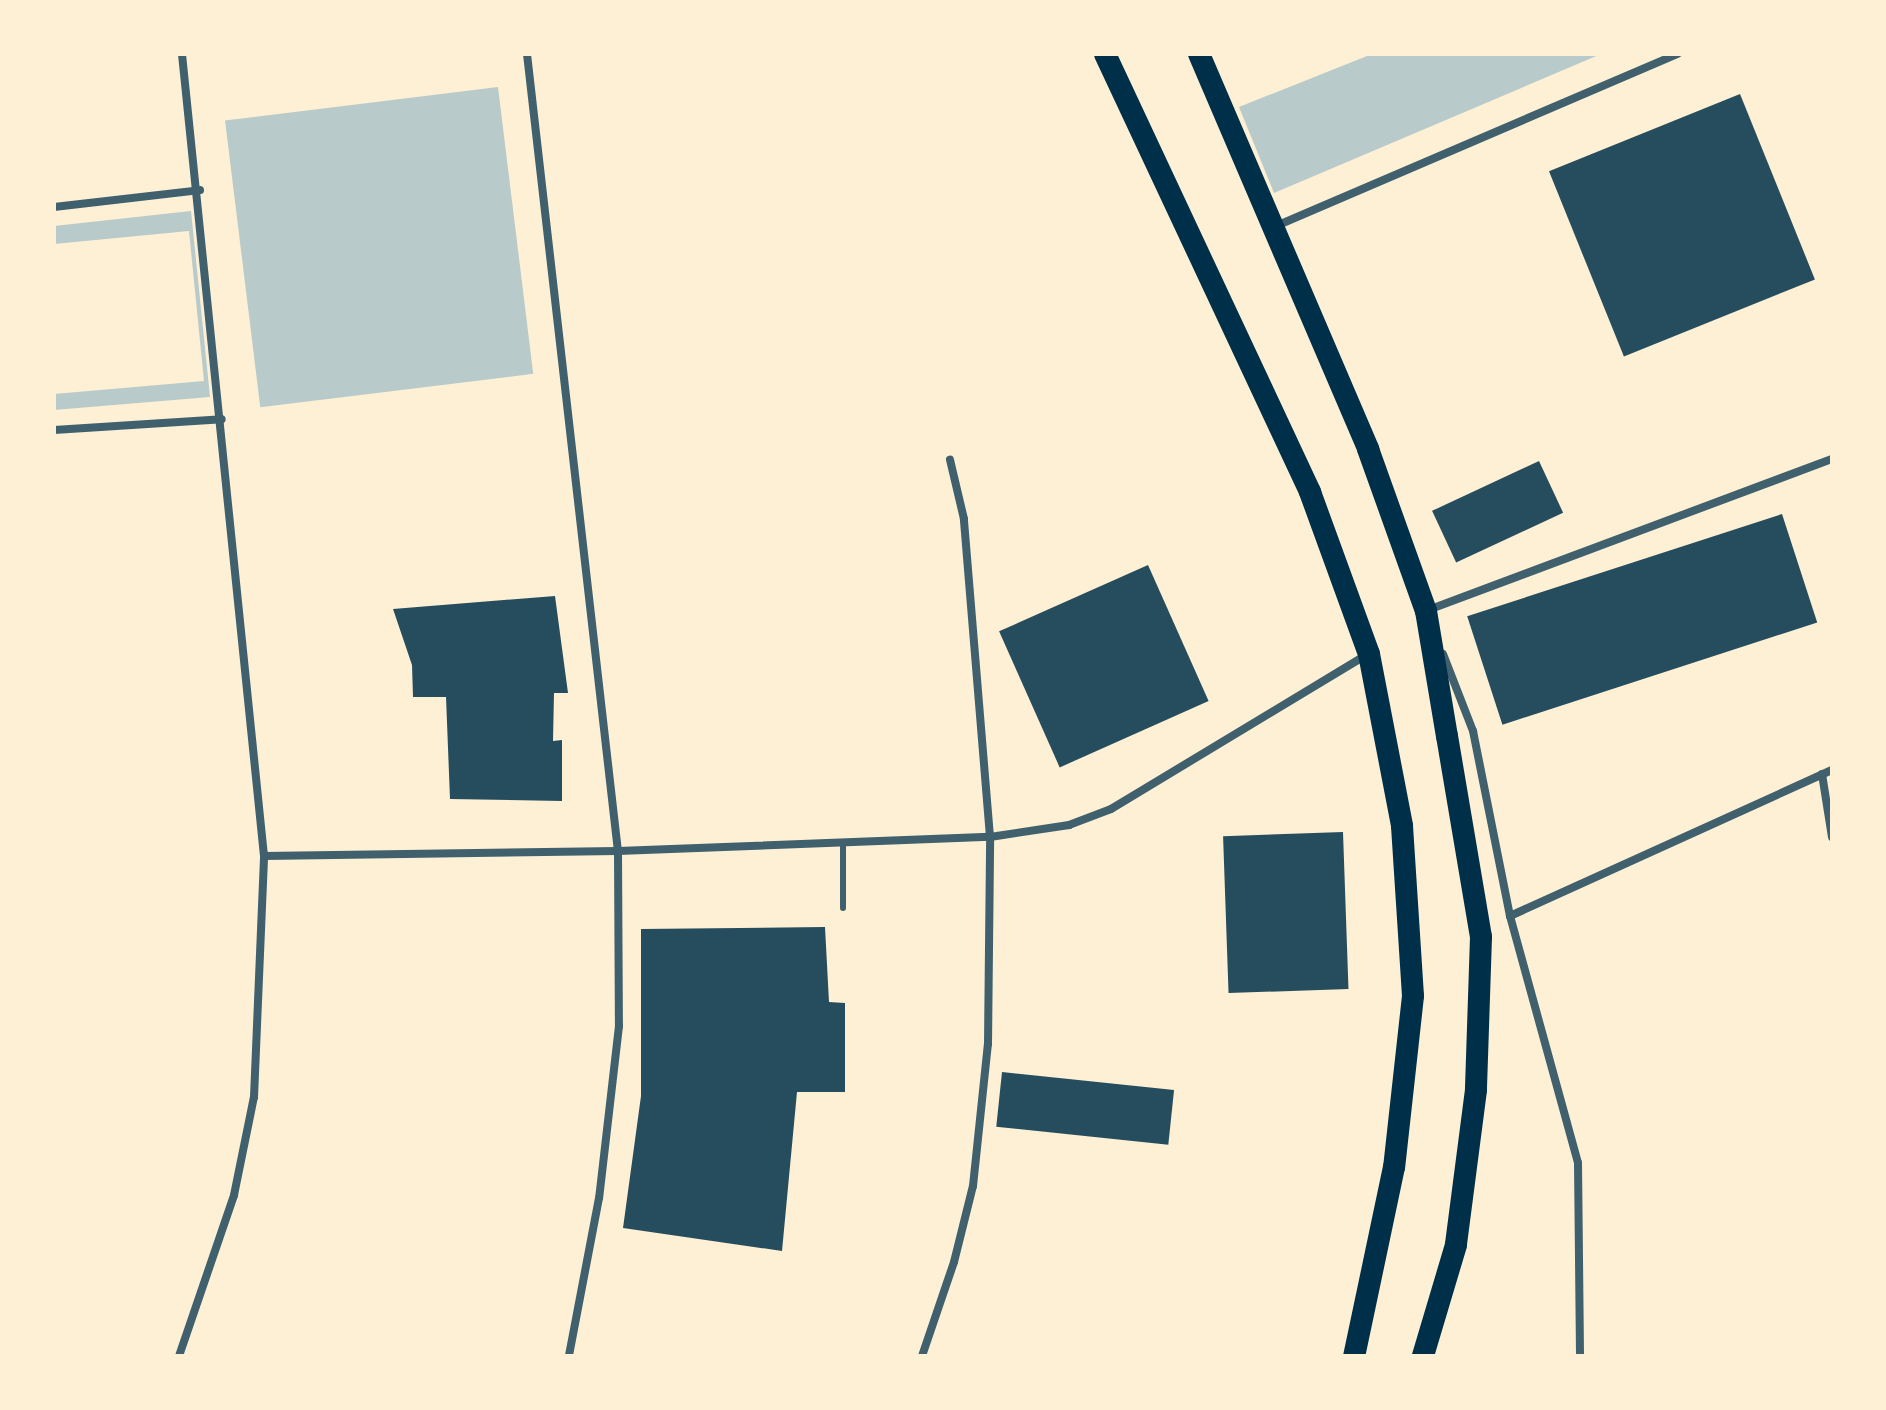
<!DOCTYPE html>
<style>
body{margin:0}
#map{position:relative;width:1886px;height:1410px;overflow:hidden;background:#fdf0d5;font-family:"Varela Round",sans-serif}
div>[style]{position:absolute}
.green>*{inset:0;background:#b9caca;transform-origin:0 0}
.building>*{inset:0;background:#264d5e;transform-origin:0 0}
.service>*{height:6px;margin:-3px;padding:0 3px;transform-origin:3px;border-radius:3px;background:#3f606c}
.minor>*{height:8px;margin:-4px;padding:0 4px;transform-origin:4px;border-radius:4px;background:#3f606c}
.trunk>*{height:22px;margin:-11px;padding:0 11px;transform-origin:11px;border-radius:11px;background:#003049}
span{translate:-50% -50%;white-space:nowrap;text-align:center;line-height:1.15;-webkit-text-stroke:7px #fdf0d5;paint-order:stroke}
.frame{position:absolute;inset:0;border:56px solid #fdf0d5;pointer-events:none}
</style>
<div id="map">
<div class="green">
<div style="clip-path:polygon(1372px 54px,1601px 54px,1274px 193px,1239px 107px)"></div>
<div style="left:498px;top:87px;width:289px;height:275px;rotate:83deg"></div>
<div style="clip-path:polygon(191px 211px,210px 397px,54px 410px,54px 394px,204px 381px,189px 231px,54px 244px,54px 226px)"></div>
</div>
<div class="building">
<div style="left:1740px;top:94px;width:200px;height:206px;rotate:68deg"></div>
<div style="left:1539px;top:461px;width:57px;height:118px;rotate:65deg"></div>
<div style="left:1782px;top:514px;width:114px;height:331px;rotate:72deg"></div>
<div style="left:1148px;top:565px;width:149px;height:163px;rotate:66deg"></div>
<div style="clip-path:polygon(555px 596px,568px 693px,554px 693px,553px 741px,562px 740px,562px 801px,450px 799px,446px 697px,413px 697px,412px 665px,393px 609px)"></div>
<div style="left:1343px;top:832px;width:157px;height:120px;rotate:88deg"></div>
<div style="clip-path:polygon(825px 927px,829px 1002px,845px 1003px,845px 1092px,797px 1092px,782px 1251px,623px 1228px,641px 1096px,641px 929px)"></div>
<div style="left:1002px;top:1072px;width:173px;height:55px;rotate:6deg"></div>
</div>
<div class="service">
<div style="left:843px;top:842px;width:66px;rotate:90deg"></div>
</div>
<div class="minor">
<div style="left:527px;top:54px;width:802px;rotate:83.49deg"></div>
<div style="left:618px;top:851px;width:175px;rotate:89.7deg"></div>
<div style="left:619px;top:1026px;width:173px;rotate:96.6deg"></div>
<div style="left:599px;top:1198px;width:161px;rotate:100.8deg"></div>
<div style="left:54px;top:207px;width:147px;rotate:-6.6deg"></div>
<div style="left:1276px;top:226px;width:437px;rotate:-23.2deg"></div>
<div style="left:54px;top:430px;width:168px;rotate:-3.7deg"></div>
<div style="left:1428px;top:610px;width:431px;rotate:-20.5deg"></div>
<div style="left:1443px;top:654px;width:83px;rotate:68.7deg"></div>
<div style="left:1473px;top:731px;width:189px;rotate:78.7deg"></div>
<div style="left:1510px;top:916px;width:256px;rotate:74.6deg"></div>
<div style="left:1578px;top:1163px;width:193px;rotate:89.4deg"></div>
<div style="left:1822px;top:774px;width:64px;rotate:81deg"></div>
<div style="left:264px;top:856px;width:354px;rotate:-0.8deg"></div>
<div style="left:618px;top:851px;width:372px;rotate:-2.2deg"></div>
<div style="left:990px;top:837px;width:80px;rotate:-8.6deg"></div>
<div style="left:1069px;top:825px;width:45px;rotate:-20.9deg"></div>
<div style="left:1111px;top:809px;width:300px;rotate:-31.1deg"></div>
<div style="left:1510px;top:916px;width:354px;rotate:-24.4deg"></div>
<div style="left:179px;top:1356px;width:170px;rotate:-71.1deg"></div>
<div style="left:234px;top:1195px;width:100px;rotate:-78.5deg"></div>
<div style="left:254px;top:1097px;width:241px;rotate:-87.6deg"></div>
<div style="left:264px;top:856px;width:806px;rotate:-95.84deg"></div>
<div style="left:922px;top:1356px;width:99px;rotate:-71.2deg"></div>
<div style="left:954px;top:1262px;width:78px;rotate:-76deg"></div>
<div style="left:973px;top:1186px;width:143px;rotate:-84deg"></div>
<div style="left:988px;top:1044px;width:207px;rotate:-89.4deg"></div>
<div style="left:990px;top:837px;width:319px;rotate:-94.7deg"></div>
<div style="left:964px;top:519px;width:61px;rotate:-103.3deg"></div>
</div>
<div class="trunk">
<div style="left:1105px;top:54px;width:484px;rotate:64.9deg"></div>
<div style="left:1310px;top:492px;width:172px;rotate:70deg"></div>
<div style="left:1369px;top:654px;width:175px;rotate:79.1deg"></div>
<div style="left:1402px;top:826px;width:170px;rotate:86.3deg"></div>
<div style="left:1413px;top:996px;width:172px;rotate:96.3deg"></div>
<div style="left:1394px;top:1167px;width:193px;rotate:101.9deg"></div>
<div style="left:1199px;top:54px;width:430px;rotate:66.8deg"></div>
<div style="left:1368px;top:449px;width:172px;rotate:70.3deg"></div>
<div style="left:1426px;top:611px;width:127px;rotate:80.5deg"></div>
<div style="left:1447px;top:736px;width:204px;rotate:80.4deg"></div>
<div style="left:1481px;top:937px;width:153px;rotate:91.9deg"></div>
<div style="left:1476px;top:1090px;width:156px;rotate:97.4deg"></div>
<div style="left:1456px;top:1245px;width:116px;rotate:106.6deg"></div>
</div>
<div class="frame"></div>
</div>
